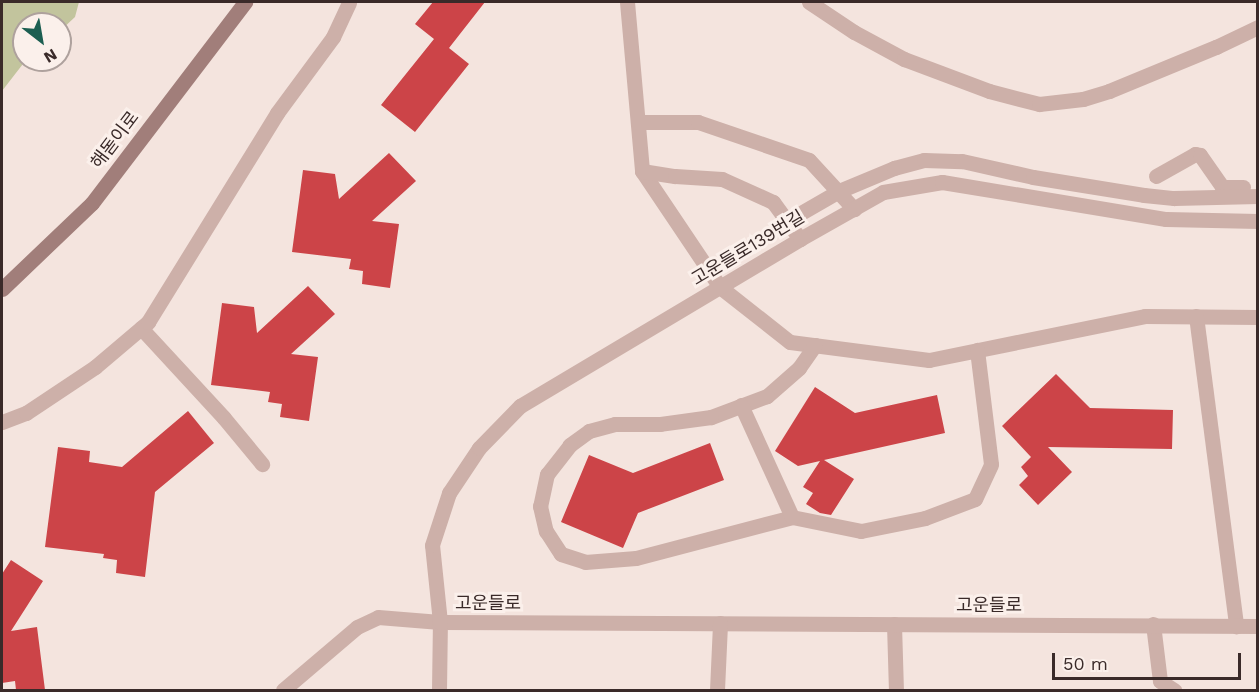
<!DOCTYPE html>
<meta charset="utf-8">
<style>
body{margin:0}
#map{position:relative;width:1259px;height:692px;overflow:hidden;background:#f4e4de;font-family:"Work Sans","Noto Sans KR",sans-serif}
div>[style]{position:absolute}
.green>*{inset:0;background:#c2c49d}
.building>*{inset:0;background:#cc4448}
.lane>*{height:15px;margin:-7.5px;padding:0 7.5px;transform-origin:7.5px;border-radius:7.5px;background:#cdb0a9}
.street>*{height:15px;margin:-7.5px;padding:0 7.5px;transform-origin:7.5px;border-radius:7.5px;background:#cdb0a9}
.secondary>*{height:15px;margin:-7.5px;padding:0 7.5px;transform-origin:7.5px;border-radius:7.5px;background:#a17e7a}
span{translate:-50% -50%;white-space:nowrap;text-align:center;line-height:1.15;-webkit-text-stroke:6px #fbf0eb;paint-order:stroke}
.street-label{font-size:18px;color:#3a2a29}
.frame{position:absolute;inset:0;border:3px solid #3a2a29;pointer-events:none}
.north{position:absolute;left:12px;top:12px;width:60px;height:60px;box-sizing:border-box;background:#fbf0eb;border:2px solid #aea19d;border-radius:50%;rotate:149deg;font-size:16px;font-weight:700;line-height:24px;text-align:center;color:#3a2a29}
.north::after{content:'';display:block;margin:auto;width:21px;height:27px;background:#1c5e51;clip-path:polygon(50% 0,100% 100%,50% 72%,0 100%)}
.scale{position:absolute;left:1052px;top:653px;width:189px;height:27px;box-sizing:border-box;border:3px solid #3a2a29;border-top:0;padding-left:8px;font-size:18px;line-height:21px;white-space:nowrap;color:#3a2a29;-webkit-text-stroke:4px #fbf0eb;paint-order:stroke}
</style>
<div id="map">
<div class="green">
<div style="clip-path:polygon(2px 2px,79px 2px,75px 17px,60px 31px,60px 24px,24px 24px,26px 60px,2px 91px)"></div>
</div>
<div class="building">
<div style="clip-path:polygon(433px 2px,485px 2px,449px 48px,469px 64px,415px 132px,381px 105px,434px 39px,415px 24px)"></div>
<div style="clip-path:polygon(389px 153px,416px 181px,372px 221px,399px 224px,390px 288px,362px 284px,363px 271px,349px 269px,351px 259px,292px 252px,303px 170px,335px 174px,339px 199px)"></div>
<div style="clip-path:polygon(308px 286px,335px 314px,291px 354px,318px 357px,309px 421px,280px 417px,282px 404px,268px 402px,270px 392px,211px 385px,222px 303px,254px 307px,257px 333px)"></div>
<div style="clip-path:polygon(1056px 374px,1090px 408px,1173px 410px,1172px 449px,1048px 447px,1072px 472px,1038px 505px,1019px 485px,1028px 476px,1021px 467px,1031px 457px,1002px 426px)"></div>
<div style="clip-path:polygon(815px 387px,855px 413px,937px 395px,945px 433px,824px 460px,854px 479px,831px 515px,820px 513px,806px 504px,813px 493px,803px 487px,820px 461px,798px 466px,775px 451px)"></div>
<div style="clip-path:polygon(188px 411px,214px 443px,155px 492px,145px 577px,116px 573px,117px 560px,103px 558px,104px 554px,45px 547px,58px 447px,90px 451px,89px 462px,122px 467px)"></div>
<div style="clip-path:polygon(710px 443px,724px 480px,638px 513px,623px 548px,561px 522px,589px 455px,633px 473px)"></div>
<div style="clip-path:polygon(11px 560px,43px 581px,11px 631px,37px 627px,45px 690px,16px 690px,15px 681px,2px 683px,2px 574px)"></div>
</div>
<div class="lane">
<div style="left:1156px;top:176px;width:45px;rotate:-29.4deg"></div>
<div style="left:1195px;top:154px;width:5px;rotate:11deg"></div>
<div style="left:1200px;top:155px;width:39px;rotate:55deg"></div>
<div style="left:1222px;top:187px;width:21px"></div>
<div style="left:787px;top:221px;width:60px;rotate:-30deg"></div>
<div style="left:839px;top:191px;width:60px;rotate:-22.7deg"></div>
<div style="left:894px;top:168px;width:31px;rotate:-15deg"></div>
<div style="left:924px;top:160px;width:38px;rotate:2deg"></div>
<div style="left:962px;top:161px;width:73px;rotate:12.7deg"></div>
<div style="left:1033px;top:177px;width:112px;rotate:9.2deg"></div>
<div style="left:1144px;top:195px;width:30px;rotate:6deg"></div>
<div style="left:1174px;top:198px;width:84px;rotate:-1.4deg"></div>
</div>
<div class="street">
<div style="left:627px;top:2px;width:170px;rotate:84.9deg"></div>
<div style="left:642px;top:171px;width:140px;rotate:56.1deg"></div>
<div style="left:720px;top:287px;width:89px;rotate:38.2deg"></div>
<div style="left:790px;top:342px;width:140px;rotate:7.4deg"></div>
<div style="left:929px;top:360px;width:220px;rotate:-11.5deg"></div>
<div style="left:1145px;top:316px;width:113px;rotate:0.5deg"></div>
<div style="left:809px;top:2px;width:54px;rotate:33.7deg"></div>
<div style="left:854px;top:32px;width:57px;rotate:28.4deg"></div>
<div style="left:904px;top:59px;width:91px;rotate:20.6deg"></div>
<div style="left:989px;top:91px;width:52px;rotate:14.6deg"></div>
<div style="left:1039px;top:104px;width:44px;rotate:-6.5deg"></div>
<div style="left:1083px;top:99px;width:27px;rotate:-17deg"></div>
<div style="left:1109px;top:91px;width:116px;rotate:-22.4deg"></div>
<div style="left:1216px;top:47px;width:47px;rotate:-25.5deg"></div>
<div style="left:638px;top:122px;width:60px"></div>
<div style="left:698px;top:122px;width:117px;rotate:18.9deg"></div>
<div style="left:809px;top:160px;width:67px;rotate:47.4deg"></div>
<div style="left:642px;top:171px;width:33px;rotate:9deg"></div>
<div style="left:675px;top:176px;width:47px;rotate:3.7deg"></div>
<div style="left:722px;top:179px;width:56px;rotate:24.3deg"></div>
<div style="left:773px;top:202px;width:46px;rotate:53.9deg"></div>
<div style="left:1196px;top:316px;width:313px;rotate:82.6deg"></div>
<div style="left:141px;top:328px;width:122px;rotate:47.3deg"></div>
<div style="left:224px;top:418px;width:60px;rotate:50.4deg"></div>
<div style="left:815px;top:345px;width:28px;rotate:125deg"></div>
<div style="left:799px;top:368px;width:43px;rotate:138.8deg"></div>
<div style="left:767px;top:396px;width:60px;rotate:159.4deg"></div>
<div style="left:711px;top:417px;width:51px;rotate:172.2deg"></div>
<div style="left:660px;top:424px;width:45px;rotate:180deg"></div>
<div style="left:615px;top:424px;width:27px;rotate:165deg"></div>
<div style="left:589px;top:431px;width:24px;rotate:144deg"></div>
<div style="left:570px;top:445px;width:37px;rotate:128deg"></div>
<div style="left:547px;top:474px;width:33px;rotate:102deg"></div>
<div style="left:540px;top:506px;width:26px;rotate:77deg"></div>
<div style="left:546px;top:531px;width:27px;rotate:57deg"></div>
<div style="left:561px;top:554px;width:25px;rotate:18deg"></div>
<div style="left:585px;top:562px;width:51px;rotate:-4.5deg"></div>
<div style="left:636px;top:558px;width:161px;rotate:-14.7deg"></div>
<div style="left:792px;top:517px;width:70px;rotate:11.5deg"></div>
<div style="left:861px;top:531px;width:65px;rotate:-11.5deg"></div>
<div style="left:925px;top:518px;width:53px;rotate:-20.8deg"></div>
<div style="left:975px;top:499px;width:38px;rotate:-65deg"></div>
<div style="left:991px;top:464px;width:115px;rotate:-97deg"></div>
<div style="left:741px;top:405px;width:123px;rotate:65.5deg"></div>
<div style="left:2px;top:422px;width:26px;rotate:-21deg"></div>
<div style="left:26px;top:413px;width:83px;rotate:-33.7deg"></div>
<div style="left:95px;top:367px;width:70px;rotate:-40.3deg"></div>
<div style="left:148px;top:322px;width:246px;rotate:-58.3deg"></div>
<div style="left:277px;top:113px;width:94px;rotate:-53.6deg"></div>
<div style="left:333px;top:37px;width:38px;rotate:-65deg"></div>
<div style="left:894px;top:624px;width:66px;rotate:88.3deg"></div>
<div style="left:1153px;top:624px;width:57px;rotate:83deg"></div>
<div style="left:1160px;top:681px;width:17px;rotate:33deg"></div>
<div style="left:283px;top:690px;width:97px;rotate:-40.4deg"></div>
<div style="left:357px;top:627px;width:23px;rotate:-25deg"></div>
<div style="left:378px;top:617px;width:62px;rotate:4.6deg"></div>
<div style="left:440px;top:622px;width:818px;rotate:0.28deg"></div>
<div style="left:439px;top:690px;width:68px;rotate:-89.2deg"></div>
<div style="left:440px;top:622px;width:77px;rotate:-95.9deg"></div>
<div style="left:432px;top:545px;width:55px;rotate:-71.9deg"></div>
<div style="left:449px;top:493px;width:54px;rotate:-56.3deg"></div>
<div style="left:479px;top:448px;width:59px;rotate:-45.7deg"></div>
<div style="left:520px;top:406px;width:326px;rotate:-30.8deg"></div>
<div style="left:800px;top:239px;width:95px;rotate:-29.5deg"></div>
<div style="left:883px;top:192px;width:60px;rotate:-9.6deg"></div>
<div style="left:942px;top:182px;width:227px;rotate:9.4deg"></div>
<div style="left:1166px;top:219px;width:92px;rotate:1.2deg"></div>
<div style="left:717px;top:690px;width:67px;rotate:-87.4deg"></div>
</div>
<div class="secondary">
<div style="left:2px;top:289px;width:124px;rotate:-43.7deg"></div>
<div style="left:92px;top:203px;width:253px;rotate:-52.7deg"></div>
</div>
<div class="street-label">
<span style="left:115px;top:140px;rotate:-53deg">해돋이로</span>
<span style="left:748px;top:248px;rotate:-31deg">고운들로139번길</span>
<span style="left:488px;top:603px">고운들로</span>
<span style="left:989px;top:605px">고운들로</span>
</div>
<div class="frame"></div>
<div class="north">N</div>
<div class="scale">50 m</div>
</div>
